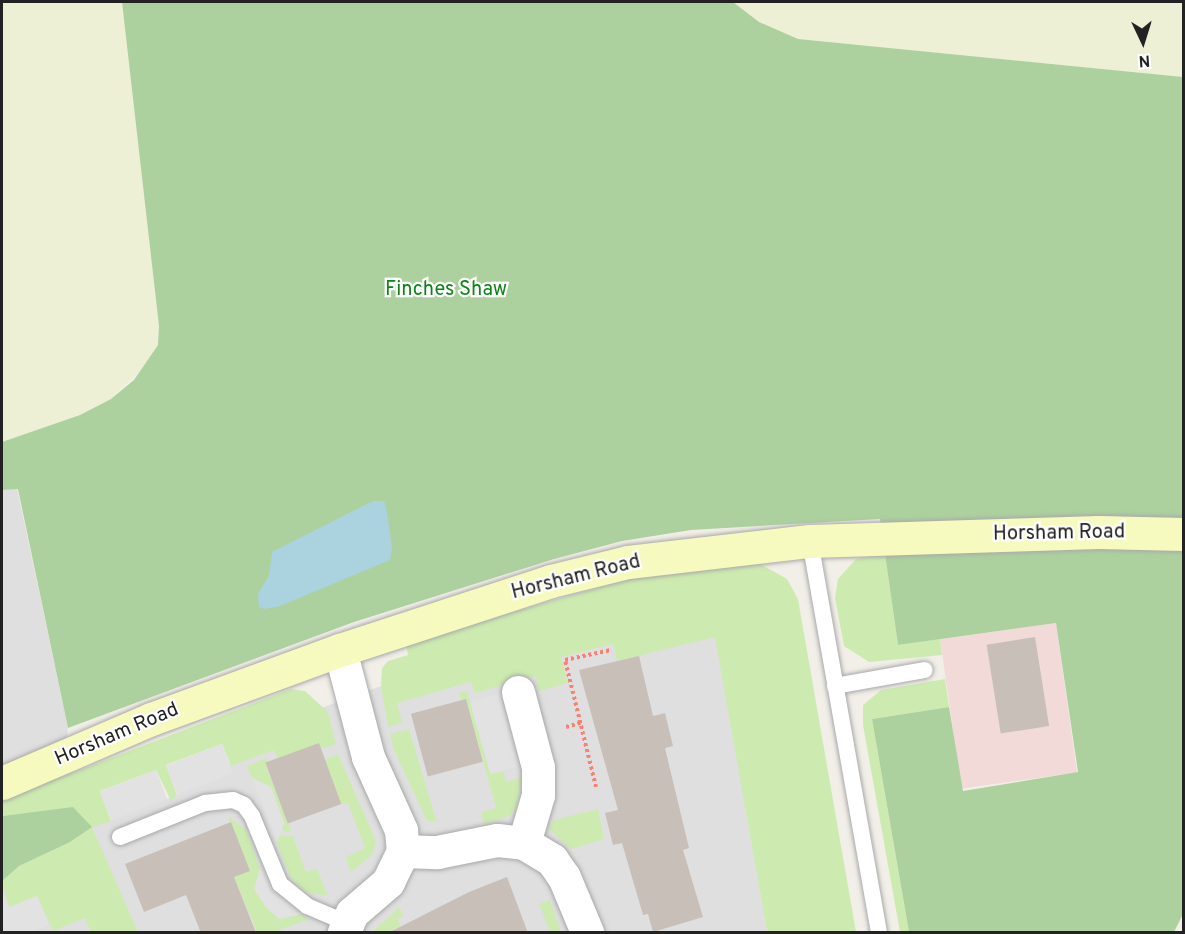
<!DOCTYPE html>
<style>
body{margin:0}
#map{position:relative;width:1185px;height:934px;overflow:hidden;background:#f2efe9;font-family:Overpass,sans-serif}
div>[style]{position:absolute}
.residential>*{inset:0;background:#e0dfdf}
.commercial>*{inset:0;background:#f2dad9;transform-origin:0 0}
.farmland>*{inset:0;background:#eef0d5}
.grass>*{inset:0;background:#cdebb0}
.forest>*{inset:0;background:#add19e}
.parking>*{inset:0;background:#e2e2e2;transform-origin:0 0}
.water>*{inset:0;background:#aad3df}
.building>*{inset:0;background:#c7bfb8;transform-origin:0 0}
.path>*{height:4px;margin-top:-2px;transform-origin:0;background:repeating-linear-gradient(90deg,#fa8072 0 3px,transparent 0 6px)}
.roads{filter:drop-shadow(0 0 2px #a9a9a9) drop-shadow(0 0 2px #a9a9a9)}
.lane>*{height:16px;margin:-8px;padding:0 8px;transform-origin:8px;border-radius:8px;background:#fff}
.street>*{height:33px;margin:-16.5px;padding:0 16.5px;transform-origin:16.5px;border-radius:16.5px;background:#fff}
.secondary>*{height:33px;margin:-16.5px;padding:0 16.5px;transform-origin:16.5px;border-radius:16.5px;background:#f7fabf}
span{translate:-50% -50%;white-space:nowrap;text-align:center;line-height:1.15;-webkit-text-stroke:4.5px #fff;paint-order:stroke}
.park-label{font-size:20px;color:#0c8416}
.street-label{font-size:20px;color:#222}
.frame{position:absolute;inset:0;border:3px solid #222;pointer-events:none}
.north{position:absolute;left:1113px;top:12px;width:60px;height:60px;-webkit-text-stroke:4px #fff;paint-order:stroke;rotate:176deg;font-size:16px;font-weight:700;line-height:24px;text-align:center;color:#222}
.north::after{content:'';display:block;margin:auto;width:21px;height:27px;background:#222;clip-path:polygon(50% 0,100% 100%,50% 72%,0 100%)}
</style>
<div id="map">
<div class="residential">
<div style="clip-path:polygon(17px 488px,68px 728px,64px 758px,92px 826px,177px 795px,324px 707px,381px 686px,708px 590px,767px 932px,2px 932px,2px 490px)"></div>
</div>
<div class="commercial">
<div style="left:1056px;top:623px;width:151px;height:117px;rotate:82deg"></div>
</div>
<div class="farmland">
<div style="clip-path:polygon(2px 2px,122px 2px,159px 326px,158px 345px,151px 360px,111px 399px,80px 415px,2px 442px)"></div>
<div style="clip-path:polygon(733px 2px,1183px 2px,1183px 77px,798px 39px,758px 22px)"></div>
</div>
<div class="grass">
<div style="clip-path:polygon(885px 553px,898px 645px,940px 639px,942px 655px,869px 662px,844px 646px,835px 598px,838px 579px,856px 559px)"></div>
<div style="clip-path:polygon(753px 560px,787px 579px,798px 599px,856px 932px,767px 932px,715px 637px,617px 661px,613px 644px,561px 657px,568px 683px,539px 691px,535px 676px,475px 693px,471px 682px,397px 703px,402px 723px,388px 727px,381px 686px,382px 668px,388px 661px,408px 655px,406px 643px,621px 581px,686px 566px)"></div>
<div style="clip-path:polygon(945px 679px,949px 707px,872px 719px,909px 932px,900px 932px,863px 725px,863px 705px,881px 690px)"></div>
<div style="clip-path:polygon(291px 689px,305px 691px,328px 712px,336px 745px,278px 759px,274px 750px,231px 766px,222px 744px,166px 765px,177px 795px,171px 801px,156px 770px,100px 791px,111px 821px,92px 827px,138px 932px,91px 932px,85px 918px,53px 931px,37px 896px,9px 908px,2px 881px,19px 866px,70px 842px,92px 826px,3px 815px,2px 820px,2px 800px)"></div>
<div style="clip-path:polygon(467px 691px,490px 774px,503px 771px,506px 782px,522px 777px,517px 807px,509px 816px,484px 824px,481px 812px,496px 808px,466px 700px,461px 700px,459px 693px)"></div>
<div style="clip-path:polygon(409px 729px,436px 820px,443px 822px,427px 821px,394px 750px,390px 734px)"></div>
<div style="clip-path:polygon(338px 754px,376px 841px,373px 854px,351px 872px,346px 857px,365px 848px,348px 803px,341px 804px,325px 760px)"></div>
<div style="clip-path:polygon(267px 758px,269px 762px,266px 764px,291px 831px,287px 832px,282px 829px,284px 823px,271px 787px,252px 778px,247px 766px)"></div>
<div style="clip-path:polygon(598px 809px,604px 839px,571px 849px,549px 829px,554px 820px)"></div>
<div style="clip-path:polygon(228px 816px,246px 830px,260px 869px,254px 889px,279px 919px,302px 914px,309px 919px,274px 932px,257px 932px,234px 877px,250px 870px)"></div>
<div style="clip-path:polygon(279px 836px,293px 836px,306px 872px,317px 869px,328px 896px,306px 892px,290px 877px,277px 842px)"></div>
<div style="clip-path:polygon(550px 900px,561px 932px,550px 932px,539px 904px)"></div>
<div style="clip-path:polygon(399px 907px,404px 916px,397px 919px,401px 926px,388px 932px,372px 932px)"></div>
</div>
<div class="forest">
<div style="clip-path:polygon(122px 2px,733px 2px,759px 22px,798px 39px,1183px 77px,1183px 914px,1174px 932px,909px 932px,872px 719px,949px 707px,963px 791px,1078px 772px,1056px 623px,898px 645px,880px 519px,691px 530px,622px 541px,554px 559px,354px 622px,68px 728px,18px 489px,2px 490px,2px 442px,80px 415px,111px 399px,134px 380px,158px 345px,159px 326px)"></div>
<div style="clip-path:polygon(73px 807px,92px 827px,70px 842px,19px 866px,2px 881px,3px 816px)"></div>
</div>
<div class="parking">
<div style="left:499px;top:694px;width:75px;height:30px;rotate:74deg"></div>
<div style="left:222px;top:744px;width:31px;height:60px;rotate:69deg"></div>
<div style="left:156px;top:770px;width:31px;height:60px;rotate:69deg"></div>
<div style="clip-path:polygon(252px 778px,271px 787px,284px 823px,277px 842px)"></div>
<div style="clip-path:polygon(260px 869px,271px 893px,302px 914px,279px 919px,266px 907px,254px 889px)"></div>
<div style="clip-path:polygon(2px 890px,9px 907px,37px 896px,49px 925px,32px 932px,2px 932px)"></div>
</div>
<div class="water">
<div style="clip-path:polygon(373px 501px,384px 501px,386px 506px,392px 548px,390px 560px,280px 606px,264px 609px,259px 607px,258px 594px,269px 576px,272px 552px)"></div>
</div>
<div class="building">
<div style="left:1035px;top:637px;width:90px;height:49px;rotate:81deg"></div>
<div style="clip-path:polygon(639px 656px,653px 716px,665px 713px,673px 746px,665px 748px,689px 848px,683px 850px,703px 917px,653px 932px,648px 914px,643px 915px,622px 843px,613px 845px,605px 813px,618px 810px,579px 670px)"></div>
<div style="left:466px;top:699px;width:65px;height:57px;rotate:75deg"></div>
<div style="left:319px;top:743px;width:65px;height:57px;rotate:70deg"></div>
<div style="clip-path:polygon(231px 822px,250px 871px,234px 877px,256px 933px,201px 933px,186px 895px,144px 912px,125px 864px)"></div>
<div style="clip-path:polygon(507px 877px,528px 933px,388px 933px,469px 892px)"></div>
</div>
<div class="path">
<div style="left:566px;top:727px;width:15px;rotate:-16deg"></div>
<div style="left:596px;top:787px;width:131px;rotate:-103.7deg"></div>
<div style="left:565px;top:660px;width:47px;rotate:-12.3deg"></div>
</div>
<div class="roads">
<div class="lane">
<div style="left:810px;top:541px;width:397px;rotate:80deg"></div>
<div style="left:835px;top:686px;width:91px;rotate:-10.1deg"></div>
<div style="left:120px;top:837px;width:92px;rotate:-21.8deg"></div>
<div style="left:205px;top:803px;width:28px;rotate:-6deg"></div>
<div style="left:233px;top:800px;width:12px;rotate:24deg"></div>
<div style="left:244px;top:805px;width:14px;rotate:54deg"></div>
<div style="left:252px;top:816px;width:74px;rotate:67.6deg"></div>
<div style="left:280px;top:884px;width:35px;rotate:39deg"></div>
<div style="left:307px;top:906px;width:43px;rotate:23deg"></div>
</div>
<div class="street">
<div style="left:340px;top:650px;width:111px;rotate:75.3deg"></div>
<div style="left:368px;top:757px;width:80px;rotate:65.7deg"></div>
<div style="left:401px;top:830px;width:21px;rotate:85deg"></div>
<div style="left:403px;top:851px;width:34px;rotate:116deg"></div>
<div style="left:388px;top:882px;width:48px;rotate:139.3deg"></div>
<div style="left:352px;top:913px;width:21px;rotate:113deg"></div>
<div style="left:518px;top:692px;width:78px;rotate:75.1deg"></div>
<div style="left:538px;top:767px;width:28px;rotate:90deg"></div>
<div style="left:538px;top:795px;width:50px;rotate:106.3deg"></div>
<div style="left:403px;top:851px;width:34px;rotate:2deg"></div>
<div style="left:437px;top:852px;width:61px;rotate:-11.3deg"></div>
<div style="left:497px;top:840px;width:27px;rotate:6deg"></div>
<div style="left:524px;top:843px;width:33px;rotate:31deg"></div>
<div style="left:552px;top:860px;width:21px;rotate:55deg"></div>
<div style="left:564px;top:877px;width:60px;rotate:67.3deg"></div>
</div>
<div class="secondary">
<div style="left:2px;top:783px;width:162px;rotate:-23.2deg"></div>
<div style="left:151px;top:719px;width:201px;rotate:-20.1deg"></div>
<div style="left:340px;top:650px;width:222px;rotate:-18.1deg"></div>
<div style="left:551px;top:581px;width:79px;rotate:-13.9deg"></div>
<div style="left:628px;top:562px;width:183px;rotate:-6.6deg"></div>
<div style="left:810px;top:541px;width:288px;rotate:-1.8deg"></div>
<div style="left:1098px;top:532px;width:86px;rotate:1.3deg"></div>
</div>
</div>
<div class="park-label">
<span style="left:446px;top:290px">Finches Shaw</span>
</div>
<div class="street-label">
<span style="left:1059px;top:534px;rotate:-1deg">Horsham Road</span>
<span style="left:576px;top:578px;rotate:-14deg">Horsham Road</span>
<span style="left:117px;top:735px;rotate:-23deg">Horsham Road</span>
</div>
<div class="frame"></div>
<div class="north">N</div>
</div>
